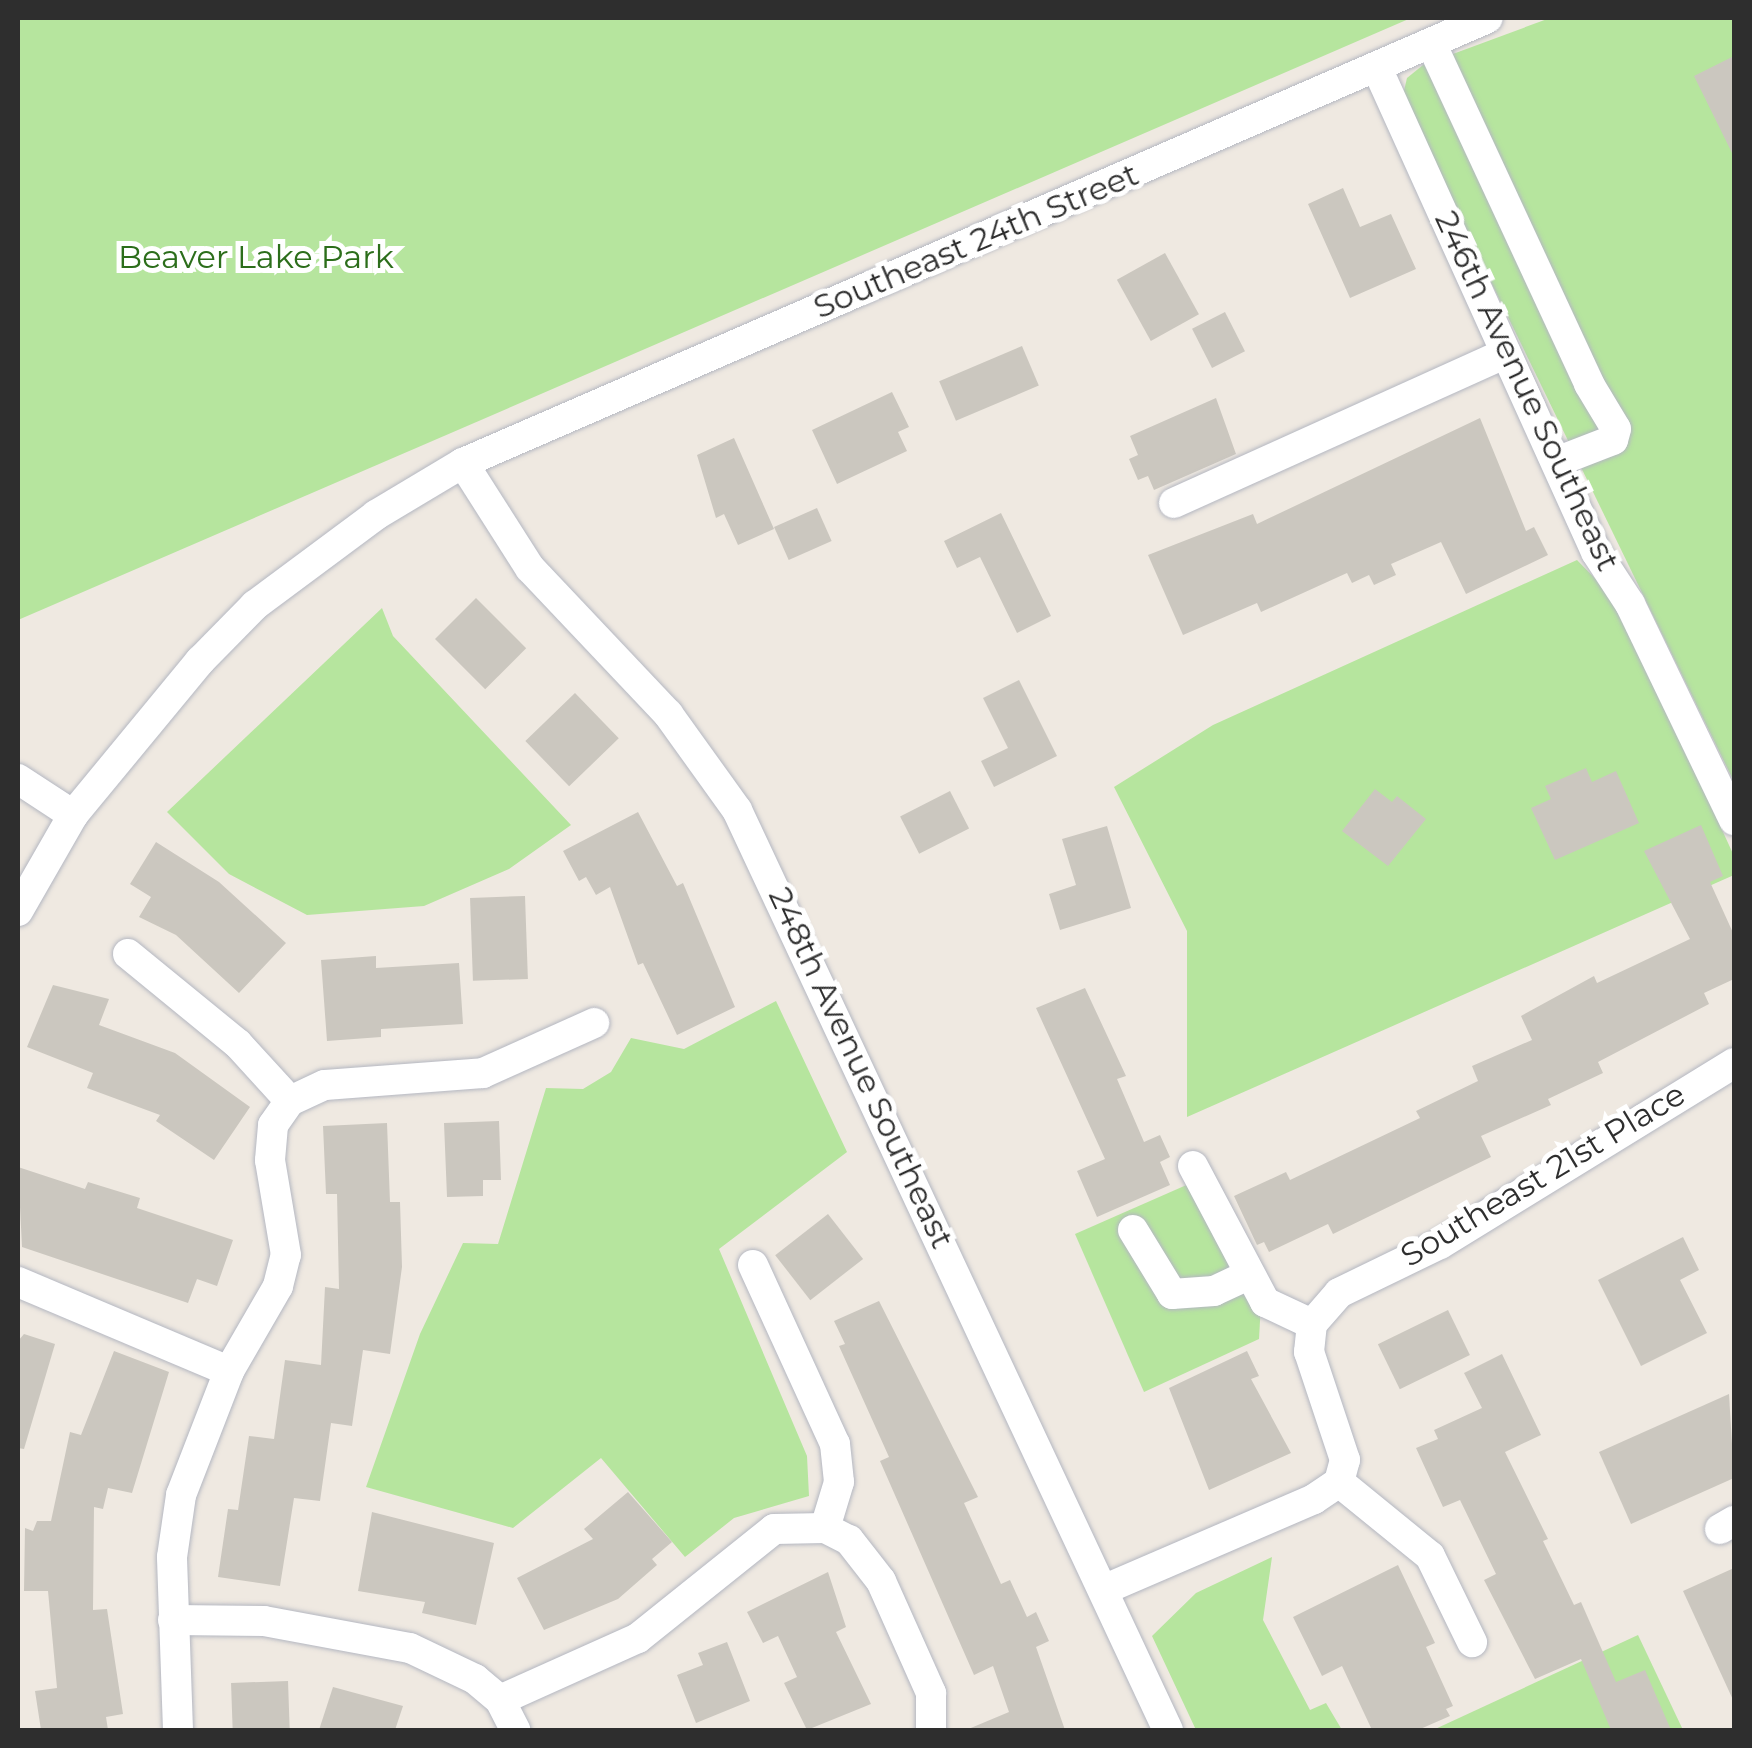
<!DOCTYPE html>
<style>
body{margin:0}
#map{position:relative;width:1752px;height:1748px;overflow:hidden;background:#efe9e1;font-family:Montserrat,sans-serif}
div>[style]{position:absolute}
.green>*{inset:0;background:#b6e59e}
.building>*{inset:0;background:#cbc7bf;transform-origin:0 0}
.roads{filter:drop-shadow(0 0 2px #b4b7c1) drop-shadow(0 0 2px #b4b7c1)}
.minor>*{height:30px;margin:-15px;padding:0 15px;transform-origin:15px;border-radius:15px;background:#fff}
span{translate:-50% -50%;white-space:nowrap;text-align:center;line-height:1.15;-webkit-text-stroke:10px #fff;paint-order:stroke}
.street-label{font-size:32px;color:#2e2e2e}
.park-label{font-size:32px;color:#2c6e1b}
.frame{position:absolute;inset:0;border:20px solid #2e2e2e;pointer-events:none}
</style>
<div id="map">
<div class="green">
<div style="clip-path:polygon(18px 18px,1411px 18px,18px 620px)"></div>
<div style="clip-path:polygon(1550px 18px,1734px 18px,1734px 782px,1402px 99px,1407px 78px,1423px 65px)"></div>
<div style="clip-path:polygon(1577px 560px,1618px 602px,1734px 856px,1734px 875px,1187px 1117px,1187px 931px,1114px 787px,1213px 725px)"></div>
<div style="clip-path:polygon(382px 608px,393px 636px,571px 825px,509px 869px,424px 906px,307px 915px,229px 874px,167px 812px)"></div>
<div style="clip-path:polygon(776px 1001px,847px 1152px,719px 1249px,807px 1456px,809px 1496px,734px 1518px,685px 1557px,601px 1458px,513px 1528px,366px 1487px,420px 1334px,463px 1243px,498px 1244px,546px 1088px,583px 1089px,611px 1072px,631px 1038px,684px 1049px)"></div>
<div style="clip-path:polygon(1191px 1183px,1261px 1303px,1259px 1339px,1144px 1392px,1075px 1234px)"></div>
<div style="clip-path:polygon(1272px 1557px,1263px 1620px,1310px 1710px,1326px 1703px,1342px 1730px,1196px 1730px,1152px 1636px,1196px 1593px)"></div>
<div style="clip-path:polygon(1638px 1635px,1683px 1730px,1433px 1730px)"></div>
</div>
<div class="building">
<div style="clip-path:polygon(1734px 56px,1734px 157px,1694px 76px)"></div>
<div style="clip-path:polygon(1343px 188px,1360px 227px,1391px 214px,1416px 269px,1350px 298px,1308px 204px)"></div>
<div style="left:1165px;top:253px;width:70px;height:55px;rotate:61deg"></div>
<div style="left:1225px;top:312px;width:44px;height:37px;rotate:63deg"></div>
<div style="left:1022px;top:346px;width:43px;height:90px;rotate:67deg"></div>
<div style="clip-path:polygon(892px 392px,909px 427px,898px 432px,907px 451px,837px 484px,812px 430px)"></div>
<div style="clip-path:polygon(1216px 398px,1236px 454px,1154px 490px,1148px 476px,1138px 480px,1129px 459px,1138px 455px,1130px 436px)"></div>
<div style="clip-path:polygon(1480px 418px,1526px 531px,1534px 527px,1548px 555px,1466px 594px,1441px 542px,1391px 564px,1396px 575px,1374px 585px,1369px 575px,1352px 583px,1347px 573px,1261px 612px,1257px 603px,1183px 635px,1148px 555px,1253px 514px,1257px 524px)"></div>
<div style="clip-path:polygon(734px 438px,774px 529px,738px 545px,724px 514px,716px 518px,697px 455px)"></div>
<div style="left:817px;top:508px;width:36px;height:47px;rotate:66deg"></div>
<div style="clip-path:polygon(1001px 513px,1051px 616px,1017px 633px,980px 557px,957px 568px,944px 541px)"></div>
<div style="left:476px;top:598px;width:71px;height:58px;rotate:45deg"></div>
<div style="clip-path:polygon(1019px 680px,1057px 756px,994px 787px,981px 761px,1008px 748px,983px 698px)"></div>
<div style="left:575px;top:693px;width:63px;height:69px;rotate:46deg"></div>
<div style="clip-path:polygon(1586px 768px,1592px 782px,1616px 771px,1639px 823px,1555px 860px,1531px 808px,1551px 799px,1545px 786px)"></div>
<div style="clip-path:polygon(1375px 789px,1392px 802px,1397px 796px,1426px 819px,1388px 866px,1342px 831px)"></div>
<div style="left:950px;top:791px;width:42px;height:56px;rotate:63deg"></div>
<div style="clip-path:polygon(638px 812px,677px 886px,683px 883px,735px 1007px,677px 1035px,643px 963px,638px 965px,610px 887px,596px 895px,586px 877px,579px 881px,563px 851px)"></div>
<div style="clip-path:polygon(1701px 825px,1723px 876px,1710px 882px,1734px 935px,1734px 979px,1704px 993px,1709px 1004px,1598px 1062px,1603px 1073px,1548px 1099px,1551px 1105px,1481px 1136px,1491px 1157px,1333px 1234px,1328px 1224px,1269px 1252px,1264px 1242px,1257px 1245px,1234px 1196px,1286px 1172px,1290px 1180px,1420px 1118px,1416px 1111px,1478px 1081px,1472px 1066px,1532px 1040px,1521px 1016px,1594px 976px,1597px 983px,1690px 939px,1644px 851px)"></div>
<div style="clip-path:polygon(1107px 826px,1131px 908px,1060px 930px,1049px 894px,1076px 885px,1062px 839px)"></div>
<div style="clip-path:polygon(156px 842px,219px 882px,286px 943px,239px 993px,176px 935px,139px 917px,151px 897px,130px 884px)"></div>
<div style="left:525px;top:896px;width:83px;height:55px;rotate:88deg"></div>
<div style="clip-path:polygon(376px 956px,376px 968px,459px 963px,463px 1024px,381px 1029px,381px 1037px,327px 1041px,321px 960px)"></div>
<div style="clip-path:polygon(53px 985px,109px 999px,99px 1025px,175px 1053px,250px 1107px,214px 1160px,156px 1121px,160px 1115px,87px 1088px,93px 1073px,27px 1047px)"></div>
<div style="clip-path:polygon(1085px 988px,1126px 1076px,1117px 1079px,1144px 1142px,1160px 1135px,1170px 1157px,1160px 1162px,1170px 1185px,1097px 1217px,1077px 1171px,1105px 1159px,1036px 1008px)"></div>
<div style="clip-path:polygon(499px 1121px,501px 1180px,483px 1180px,483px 1196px,447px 1197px,444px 1123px)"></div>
<div style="clip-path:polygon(387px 1123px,390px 1202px,400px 1202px,402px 1267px,390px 1354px,363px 1350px,352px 1426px,331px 1423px,320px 1501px,294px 1498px,280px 1586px,218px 1577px,228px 1509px,238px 1510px,249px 1436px,274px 1439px,285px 1360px,321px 1365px,325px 1287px,339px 1289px,337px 1194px,326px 1194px,323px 1126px)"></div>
<div style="clip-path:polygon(18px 1167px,85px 1189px,88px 1182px,140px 1198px,137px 1208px,233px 1240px,217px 1286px,197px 1279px,188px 1303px,22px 1247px)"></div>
<div style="left:828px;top:1214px;width:57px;height:67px;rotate:52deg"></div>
<div style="clip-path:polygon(1683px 1237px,1699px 1270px,1680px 1280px,1707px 1333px,1641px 1366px,1598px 1280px)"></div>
<div style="clip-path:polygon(879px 1301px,978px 1497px,964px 1503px,1001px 1584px,1010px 1580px,1027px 1617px,1036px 1612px,1049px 1641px,1036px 1647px,1065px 1730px,966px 1730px,1009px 1712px,993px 1666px,974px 1675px,880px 1461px,889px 1457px,839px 1346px,845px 1344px,834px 1321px)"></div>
<div style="left:1448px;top:1310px;width:50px;height:78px;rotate:64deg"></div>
<div style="clip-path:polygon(24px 1334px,55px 1344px,24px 1449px,18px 1448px,18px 1341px)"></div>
<div style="clip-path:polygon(114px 1351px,169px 1372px,132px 1493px,108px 1488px,103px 1509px,94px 1507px,93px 1610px,107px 1609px,123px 1714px,106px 1717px,108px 1730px,41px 1730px,35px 1691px,57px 1688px,48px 1591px,24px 1591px,25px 1528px,33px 1531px,37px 1521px,51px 1521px,70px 1432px,81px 1435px)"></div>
<div style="clip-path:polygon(1247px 1351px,1259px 1376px,1251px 1379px,1291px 1453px,1209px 1490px,1169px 1388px)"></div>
<div style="clip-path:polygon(1502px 1354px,1541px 1435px,1505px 1452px,1548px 1539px,1543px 1541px,1574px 1605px,1581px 1602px,1616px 1682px,1645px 1670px,1671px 1730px,1611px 1730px,1581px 1659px,1535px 1679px,1484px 1580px,1496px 1574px,1460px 1500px,1443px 1507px,1416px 1448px,1438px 1439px,1434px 1430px,1482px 1408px,1464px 1373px)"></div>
<div style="clip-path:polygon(1729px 1394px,1734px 1478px,1631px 1524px,1599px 1452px)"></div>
<div style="clip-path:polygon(628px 1492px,672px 1542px,652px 1559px,657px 1565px,618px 1599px,544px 1630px,517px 1578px,593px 1539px,584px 1529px)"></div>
<div style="clip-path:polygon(372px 1512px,494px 1543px,476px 1625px,422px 1613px,425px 1602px,358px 1591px)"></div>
<div style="clip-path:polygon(1398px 1565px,1435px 1643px,1426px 1647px,1453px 1706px,1446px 1709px,1450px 1716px,1418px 1730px,1372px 1730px,1342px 1666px,1322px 1676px,1293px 1617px)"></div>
<div style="clip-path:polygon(1734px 1568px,1734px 1702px,1683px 1591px)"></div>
<div style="clip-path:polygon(828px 1572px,846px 1627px,836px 1632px,871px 1704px,807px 1730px,784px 1683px,797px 1677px,778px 1636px,763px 1643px,747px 1612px)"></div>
<div style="clip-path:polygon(727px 1642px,750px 1701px,696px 1723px,677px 1675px,703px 1665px,698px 1653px)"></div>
<div style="left:288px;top:1681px;width:49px;height:57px;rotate:88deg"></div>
<div style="clip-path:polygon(333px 1687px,403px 1706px,395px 1730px,319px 1730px)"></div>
</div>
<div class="roads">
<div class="minor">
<div style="left:1431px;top:43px;width:376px;rotate:65.1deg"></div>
<div style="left:1589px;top:384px;width:52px;rotate:59deg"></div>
<div style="left:1616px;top:429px;width:11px;rotate:105deg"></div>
<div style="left:1613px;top:440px;width:61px;rotate:158.9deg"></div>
<div style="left:1377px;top:68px;width:531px;rotate:65.65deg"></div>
<div style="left:1596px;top:552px;width:62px;rotate:56.8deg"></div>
<div style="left:1630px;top:604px;width:240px;rotate:64.3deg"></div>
<div style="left:463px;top:463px;width:125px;rotate:57.5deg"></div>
<div style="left:530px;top:568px;width:201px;rotate:46.6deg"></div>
<div style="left:668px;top:714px;width:118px;rotate:54.3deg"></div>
<div style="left:737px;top:810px;width:1016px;rotate:64.9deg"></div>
<div style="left:1174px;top:503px;width:364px;rotate:-24.3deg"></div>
<div style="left:18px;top:779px;width:66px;rotate:33.2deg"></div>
<div style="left:18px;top:911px;width:111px;rotate:-60.2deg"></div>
<div style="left:73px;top:815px;width:200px;rotate:-50.5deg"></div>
<div style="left:200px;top:661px;width:78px;rotate:-45.5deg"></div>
<div style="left:255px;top:605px;width:151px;rotate:-36.6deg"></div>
<div style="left:376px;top:515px;width:101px;rotate:-30.9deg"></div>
<div style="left:463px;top:463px;width:1117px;rotate:-23.47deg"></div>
<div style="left:128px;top:954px;width:142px;rotate:39.3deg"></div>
<div style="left:238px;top:1044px;width:77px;rotate:47.6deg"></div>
<div style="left:1193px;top:1166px;width:154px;rotate:62.1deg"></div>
<div style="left:1265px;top:1302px;width:52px;rotate:25.1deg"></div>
<div style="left:1133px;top:1230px;width:75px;rotate:58.6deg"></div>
<div style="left:1172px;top:1294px;width:42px;rotate:-4.1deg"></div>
<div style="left:1214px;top:1291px;width:38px;rotate:-25deg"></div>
<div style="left:753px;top:1265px;width:197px;rotate:65.4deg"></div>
<div style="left:835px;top:1444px;width:38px;rotate:84deg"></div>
<div style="left:839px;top:1482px;width:48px;rotate:106.9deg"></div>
<div style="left:825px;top:1528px;width:27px;rotate:27deg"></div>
<div style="left:849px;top:1540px;width:52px;rotate:52deg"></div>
<div style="left:881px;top:1581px;width:123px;rotate:65.9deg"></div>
<div style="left:931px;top:1693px;width:37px;rotate:90deg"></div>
<div style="left:18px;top:1282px;width:229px;rotate:22.9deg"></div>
<div style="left:1339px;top:1482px;width:117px;rotate:39.1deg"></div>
<div style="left:1430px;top:1556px;width:96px;rotate:64deg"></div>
<div style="left:1720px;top:1529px;width:16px;rotate:-30deg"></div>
<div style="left:1103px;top:1590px;width:230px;rotate:-23.3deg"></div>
<div style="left:1314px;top:1499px;width:30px;rotate:-34deg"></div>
<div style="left:1339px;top:1482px;width:23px;rotate:-75deg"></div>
<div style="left:1345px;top:1460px;width:114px;rotate:-108.4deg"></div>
<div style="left:1309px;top:1352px;width:28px;rotate:-84deg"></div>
<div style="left:1312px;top:1324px;width:41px;rotate:-48.9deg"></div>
<div style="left:1339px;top:1293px;width:112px;rotate:-25.9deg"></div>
<div style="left:1440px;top:1244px;width:345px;rotate:-31.6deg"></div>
<div style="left:173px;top:1620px;width:91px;rotate:0.6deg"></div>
<div style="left:264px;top:1621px;width:148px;rotate:10.5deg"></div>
<div style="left:410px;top:1648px;width:72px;rotate:25.5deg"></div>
<div style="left:475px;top:1679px;width:33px;rotate:40deg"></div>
<div style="left:500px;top:1700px;width:34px;rotate:63deg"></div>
<div style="left:500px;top:1700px;width:151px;rotate:-24.2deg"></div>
<div style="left:638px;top:1638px;width:174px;rotate:-38.7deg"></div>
<div style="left:774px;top:1529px;width:51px;rotate:-1.1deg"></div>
<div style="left:178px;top:1730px;width:173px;rotate:-92deg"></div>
<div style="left:172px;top:1557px;width:63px;rotate:-81.7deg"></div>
<div style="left:181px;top:1495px;width:133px;rotate:-68.8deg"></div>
<div style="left:229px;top:1371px;width:98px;rotate:-60deg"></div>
<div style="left:278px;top:1286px;width:32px;rotate:-76deg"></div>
<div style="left:286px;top:1255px;width:96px;rotate:-99.6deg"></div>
<div style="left:270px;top:1160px;width:35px;rotate:-85deg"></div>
<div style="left:273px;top:1125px;width:29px;rotate:-55deg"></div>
<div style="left:290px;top:1101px;width:38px;rotate:-25deg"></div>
<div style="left:325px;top:1085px;width:158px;rotate:-4.3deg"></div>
<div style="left:483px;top:1073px;width:122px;rotate:-24.2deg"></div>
</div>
</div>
<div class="street-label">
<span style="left:976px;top:241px;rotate:-23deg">Southeast 24th Street</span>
<span style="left:1527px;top:391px;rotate:65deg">246th Avenue Southeast</span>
<span style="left:861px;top:1068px;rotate:65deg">248th Avenue Southeast</span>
<span style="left:1543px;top:1175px;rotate:-31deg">Southeast 21st Place</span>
</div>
<div class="park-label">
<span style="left:256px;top:257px">Beaver Lake Park</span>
</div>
<div class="frame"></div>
</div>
